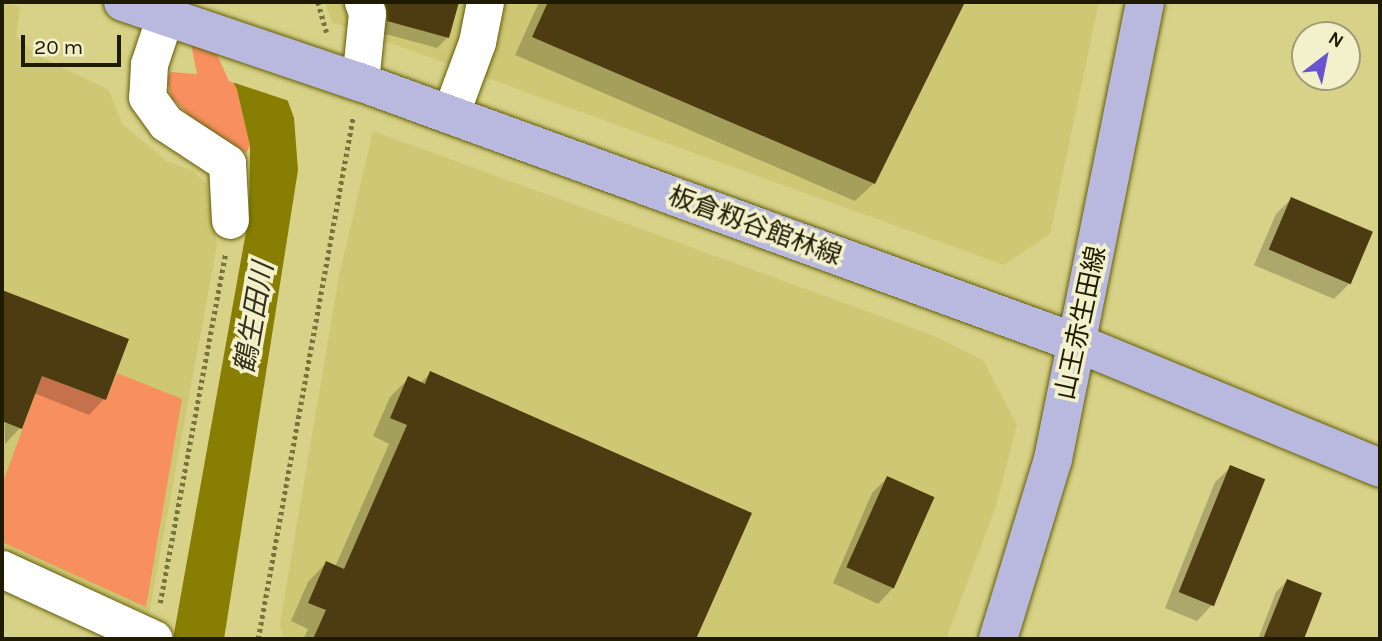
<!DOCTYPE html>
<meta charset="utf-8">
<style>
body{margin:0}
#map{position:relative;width:1382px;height:641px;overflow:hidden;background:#d7d287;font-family:Karla,"Noto Sans JP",sans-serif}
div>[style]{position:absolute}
.built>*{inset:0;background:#cec874}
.green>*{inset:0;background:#f78f5f}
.water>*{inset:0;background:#877e03}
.pier>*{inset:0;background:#d7d287}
.shadow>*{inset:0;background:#0003}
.building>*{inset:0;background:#4d3b12;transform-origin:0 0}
.path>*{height:4.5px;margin-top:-2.25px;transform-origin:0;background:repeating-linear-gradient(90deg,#777341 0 3.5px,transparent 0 7px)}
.roads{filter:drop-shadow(0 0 2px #645e08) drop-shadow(0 0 2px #645e08)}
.minor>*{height:37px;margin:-18.5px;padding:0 18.5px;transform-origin:18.5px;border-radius:18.5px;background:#fff}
.major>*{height:38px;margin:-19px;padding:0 19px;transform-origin:19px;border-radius:19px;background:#b9b8de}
span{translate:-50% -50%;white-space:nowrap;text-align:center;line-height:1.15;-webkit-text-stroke:7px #f3f1cc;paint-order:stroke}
.street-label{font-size:26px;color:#1e1b00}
.water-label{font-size:28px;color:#33311b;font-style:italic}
.frame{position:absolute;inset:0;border:4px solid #1e1b00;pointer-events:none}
.north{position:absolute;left:1291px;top:21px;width:70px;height:70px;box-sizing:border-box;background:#f3f1cc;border:2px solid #9e9b7a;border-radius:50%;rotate:32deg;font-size:19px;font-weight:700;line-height:28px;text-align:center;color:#1e1b00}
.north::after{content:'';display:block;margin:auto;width:24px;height:32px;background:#6756cf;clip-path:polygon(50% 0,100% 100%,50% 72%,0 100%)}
.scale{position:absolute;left:21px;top:35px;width:100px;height:32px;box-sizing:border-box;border:4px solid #1e1b00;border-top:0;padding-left:9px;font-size:21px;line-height:24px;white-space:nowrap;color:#1e1b00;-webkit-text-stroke:5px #f3f1cc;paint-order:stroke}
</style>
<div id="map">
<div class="built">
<div style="clip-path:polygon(2px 2px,20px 7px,16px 37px,41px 57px,109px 90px,122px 124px,167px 161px,194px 171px,207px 185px,217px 245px,149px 614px,2px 549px)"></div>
<div style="clip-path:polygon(325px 2px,1099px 2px,1050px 234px,1004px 265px,332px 22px)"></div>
<div style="clip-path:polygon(373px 131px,932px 335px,983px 360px,1017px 425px,996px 506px,946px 639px,283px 639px,280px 624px,339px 275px)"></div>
</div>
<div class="green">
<div style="clip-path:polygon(183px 2px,198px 2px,237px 90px,250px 146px,246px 153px,193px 119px,171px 97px,167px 79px,171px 72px,197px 74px)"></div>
<div style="clip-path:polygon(117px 373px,182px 399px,146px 607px,2px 542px,2px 485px,42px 376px,106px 400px)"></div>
</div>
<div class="water">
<div style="clip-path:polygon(197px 2px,252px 2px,294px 118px,298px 170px,224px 639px,173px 639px,249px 215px,250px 146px,237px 90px)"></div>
</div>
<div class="pier">
<div style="clip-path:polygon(193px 2px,257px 4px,292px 102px,229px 81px)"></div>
</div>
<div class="shadow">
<div style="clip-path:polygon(390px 2px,457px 2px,448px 37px,437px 48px,382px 33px)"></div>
<div style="clip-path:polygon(539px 2px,963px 2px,874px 183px,855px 201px,515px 55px)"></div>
<div style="clip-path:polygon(1291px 199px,1349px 284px,1334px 299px,1254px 265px,1276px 214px)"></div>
<div style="clip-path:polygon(2px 291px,127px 340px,104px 399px,89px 415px,34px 393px,20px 428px,5px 444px)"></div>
<div style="clip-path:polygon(430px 373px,749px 514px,695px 639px,304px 638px,308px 629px,291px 621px,308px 582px,326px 563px,335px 567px,389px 444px,373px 436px,390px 397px,408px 379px,420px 384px)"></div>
<div style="clip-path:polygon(1231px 467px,1263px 480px,1212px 605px,1197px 621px,1165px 608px,1215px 482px)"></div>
<div style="clip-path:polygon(887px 478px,933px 498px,893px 588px,878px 604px,833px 583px,872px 493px)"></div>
<div style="clip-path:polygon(1287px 581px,1320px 594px,1302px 639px,1258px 639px,1276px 592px)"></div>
</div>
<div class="building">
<div style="clip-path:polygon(385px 2px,459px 2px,449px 38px,387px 21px)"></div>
<div style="clip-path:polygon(548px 2px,965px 2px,875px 184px,532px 37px)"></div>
<div style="left:1291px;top:197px;width:89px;height:57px;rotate:23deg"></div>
<div style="clip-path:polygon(2px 290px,129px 339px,106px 400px,42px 376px,22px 429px,2px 421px)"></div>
<div style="clip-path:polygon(430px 371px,752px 513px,696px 639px,313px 639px,326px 610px,308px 603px,326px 561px,344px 569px,407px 425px,390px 418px,408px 376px,425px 384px)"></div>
<div style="left:1230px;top:465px;width:38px;height:137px;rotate:22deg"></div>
<div style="left:887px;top:476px;width:52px;height:100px;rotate:24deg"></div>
<div style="clip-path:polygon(1287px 579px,1322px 593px,1304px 639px,1263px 639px)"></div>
</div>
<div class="path">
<div style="left:318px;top:2px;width:33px;rotate:74deg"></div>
<div style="left:160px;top:603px;width:355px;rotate:-79.4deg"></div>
<div style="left:258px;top:639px;width:531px;rotate:-79.69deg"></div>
</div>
<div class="roads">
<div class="minor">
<div style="left:165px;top:16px;width:51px;rotate:108.4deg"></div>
<div style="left:149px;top:64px;width:33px;rotate:93deg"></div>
<div style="left:147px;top:97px;width:32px;rotate:54deg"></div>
<div style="left:166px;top:123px;width:73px;rotate:33.3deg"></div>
<div style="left:227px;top:163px;width:57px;rotate:87deg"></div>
<div style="left:360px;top:82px;width:69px;rotate:-84.2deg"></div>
<div style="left:367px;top:13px;width:12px;rotate:-110deg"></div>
<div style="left:450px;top:115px;width:78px;rotate:-69.7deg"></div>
<div style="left:477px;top:42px;width:41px;rotate:-78.7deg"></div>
<div style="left:2px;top:569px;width:167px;rotate:24.7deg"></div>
</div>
<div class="major">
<div style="left:123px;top:2px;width:250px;rotate:18.7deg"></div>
<div style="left:360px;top:82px;width:763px;rotate:20deg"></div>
<div style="left:1077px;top:343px;width:328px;rotate:22.4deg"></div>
<div style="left:998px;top:639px;width:188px;rotate:-73deg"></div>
<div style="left:1053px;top:459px;width:466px;rotate:-78.6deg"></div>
</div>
</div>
<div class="street-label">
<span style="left:755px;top:226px;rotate:20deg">板倉籾谷館林線</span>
<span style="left:1081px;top:323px;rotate:-78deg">山王赤生田線</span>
</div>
<div class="water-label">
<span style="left:254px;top:318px;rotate:-80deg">鶴生田川</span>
</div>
<div class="frame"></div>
<div class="north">N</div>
<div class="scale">20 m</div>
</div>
